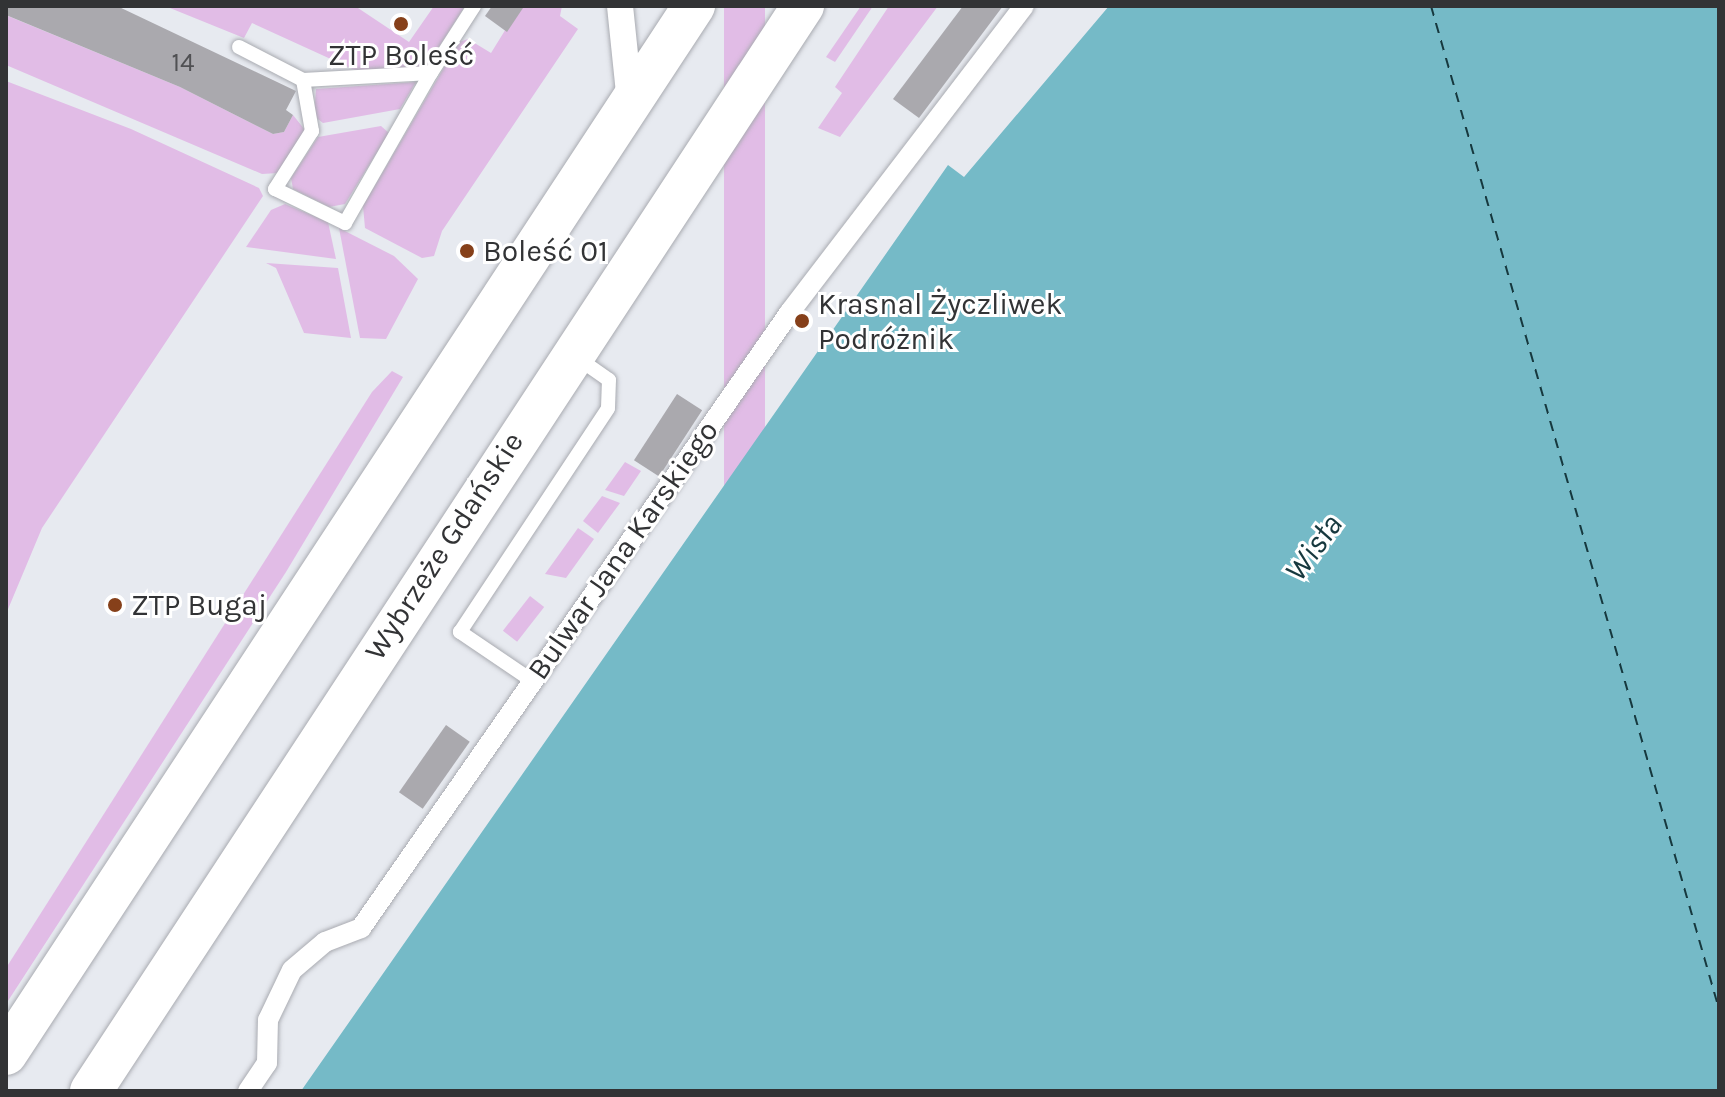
<!DOCTYPE html>
<meta charset="utf-8">
<style>
body{margin:0}
#map{position:relative;width:1725px;height:1097px;overflow:hidden;background:#e7eaf0;font-family:Karla,sans-serif}
div>[style]{position:absolute}
.green>*{inset:0;background:#e1bce6;transform-origin:0 0}
.water>*{inset:0;background:#75bac7}
.ferry>*{height:2px;margin-top:-1px;transform-origin:0;background:repeating-linear-gradient(90deg,#16383e 0 10px,transparent 0 18px)}
.building>*{inset:0;background:#aaa9ae;transform-origin:0 0}
.roads{filter:drop-shadow(0 0 2px #a9abb1) drop-shadow(0 0 2px #a9abb1)}
.service>*{height:14px;margin:-7px;padding:0 7px;transform-origin:7px;border-radius:7px;background:#fff}
.pedestrian>*{height:20px;margin:-10px;padding:0 10px;transform-origin:10px;border-radius:10px;background:#fff}
.minor>*{height:26px;margin:-13px;padding:0 13px;transform-origin:13px;border-radius:13px;background:#fff}
.primary>*{height:42px;margin:-21px;padding:0 21px;transform-origin:21px;border-radius:21px;background:#fff}
.dots>*{width:22px;height:22px;translate:-50% -50%;box-sizing:border-box;border:4px solid #fff;border-radius:50%}
span{translate:-50% -50%;white-space:nowrap;text-align:center;line-height:1.15;-webkit-text-stroke:6px #fff;paint-order:stroke}
.number-label{font-size:26px;color:#505053}
.number-label span{-webkit-text-stroke-width:0}
.poi-label{font-size:30px;color:#323335}
.left{translate:0 -50%;text-align:left}
.street-label{font-size:30px;color:#323335}
.water-label{font-size:32px;color:#16383e;font-style:italic}
.frame{position:absolute;inset:0;border:8px solid #323335;pointer-events:none}
</style>
<div id="map">
<div class="green">
<div style="clip-path:polygon(165px 6px,355px 6px,409px 42px,434px 6px,465px 6px,426px 67px,357px 71px,252px 23px,244px 38px)"></div>
<div style="clip-path:polygon(520px 6px,562px 6px,560px 16px,578px 29px,442px 231px,434px 256px,422px 258px,365px 228px,363px 206px,459px 42px,468px 39px,491px 53px)"></div>
<div style="left:724px;top:6px;width:41px;height:1296px"></div>
<div style="clip-path:polygon(861px 6px,873px 6px,835px 62px,826px 57px)"></div>
<div style="clip-path:polygon(889px 6px,938px 6px,840px 137px,818px 128px,842px 93px,835px 87px)"></div>
<div style="clip-path:polygon(8px 16px,180px 87px,273px 134px,284px 132px,293px 115px,305px 130px,278px 173px,262px 174px,6px 65px)"></div>
<div style="clip-path:polygon(6px 81px,131px 129px,259px 188px,263px 196px,42px 528px,6px 614px)"></div>
<div style="clip-path:polygon(416px 82px,400px 109px,323px 123px,314px 116px,316px 89px)"></div>
<div style="clip-path:polygon(381px 126px,389px 133px,345px 204px,329px 207px,293px 189px,291px 178px,318px 137px)"></div>
<div style="clip-path:polygon(285px 204px,328px 222px,336px 259px,246px 247px,271px 210px)"></div>
<div style="clip-path:polygon(339px 228px,394px 256px,418px 279px,386px 339px,360px 338px)"></div>
<div style="clip-path:polygon(266px 263px,338px 268px,351px 338px,304px 333px,276px 268px)"></div>
<div style="clip-path:polygon(392px 371px,403px 377px,286px 572px,6px 1004px,6px 968px,372px 392px)"></div>
<div style="clip-path:polygon(625px 462px,641px 471px,624px 496px,605px 490px)"></div>
<div style="clip-path:polygon(602px 496px,620px 503px,598px 533px,583px 521px)"></div>
<div style="clip-path:polygon(578px 528px,594px 539px,566px 578px,545px 574px)"></div>
<div style="left:530px;top:596px;width:18px;height:44px;rotate:38deg"></div>
</div>
<div class="water">
<div style="clip-path:polygon(1109px 6px,1719px 6px,1719px 1091px,301px 1091px,948px 165px,964px 177px)"></div>
</div>
<div class="ferry">
<div style="left:1431px;top:6px;width:1044px;rotate:73.98deg"></div>
</div>
<div class="building">
<div style="clip-path:polygon(6px 6px,117px 6px,296px 91px,286px 110px,293px 115px,284px 132px,273px 134px,180px 87px,6px 15px)"></div>
<div style="clip-path:polygon(492px 6px,520px 6px,523px 8px,507px 32px,485px 16px)"></div>
<div style="clip-path:polygon(963px 6px,1003px 6px,919px 118px,893px 99px)"></div>
<div style="left:677px;top:394px;width:30px;height:79px;rotate:33deg"></div>
<div style="left:446px;top:725px;width:29px;height:82px;rotate:35deg"></div>
</div>
<div class="roads">
<div class="service">
<div style="left:239px;top:47px;width:72px;rotate:27.3deg"></div>
<div style="left:303px;top:80px;width:128px;rotate:-3.1deg"></div>
<div style="left:431px;top:73px;width:80px;rotate:-57.3deg"></div>
<div style="left:303px;top:80px;width:52px;rotate:80deg"></div>
<div style="left:312px;top:131px;width:69px;rotate:122.5deg"></div>
<div style="left:275px;top:189px;width:78px;rotate:25.9deg"></div>
<div style="left:345px;top:223px;width:173px;rotate:-60.2deg"></div>
<div style="left:531px;top:680px;width:86px;rotate:-145.9deg"></div>
<div style="left:460px;top:632px;width:268px;rotate:-56.5deg"></div>
<div style="left:608px;top:408px;width:28px;rotate:-88deg"></div>
<div style="left:609px;top:380px;width:40px;rotate:-145.1deg"></div>
</div>
<div class="pedestrian">
<div style="left:248px;top:1091px;width:34px;rotate:-56deg"></div>
<div style="left:267px;top:1063px;width:43px;rotate:-88.7deg"></div>
<div style="left:268px;top:1020px;width:55px;rotate:-64.4deg"></div>
<div style="left:292px;top:970px;width:43px;rotate:-40.3deg"></div>
<div style="left:325px;top:942px;width:39px;rotate:-21deg"></div>
<div style="left:361px;top:928px;width:751px;rotate:-55.15deg"></div>
<div style="left:790px;top:312px;width:385px;rotate:-52.6deg"></div>
</div>
<div class="minor">
<div style="left:620px;top:6px;width:97px;rotate:84.1deg"></div>
</div>
<div class="primary">
<div style="left:6px;top:1054px;width:1254px;rotate:-56.72deg"></div>
<div style="left:91px;top:1091px;width:1298px;rotate:-56.73deg"></div>
</div>
</div>
<div class="dots">
<div style="left:401px;top:24px;background:#86401a"></div>
<div style="left:467px;top:251px;background:#86401a"></div>
<div style="left:802px;top:321px;background:#86401a"></div>
<div style="left:115px;top:605px;background:#86401a"></div>
</div>
<div class="number-label">
<span style="left:183px;top:63px">14</span>
</div>
<div class="poi-label">
<span style="left:401px;top:55px">ZTP Boleść</span>
<span class="left" style="left:483px;top:251px">Boleść 01</span>
<span class="left" style="left:818px;top:321px">Krasnal Życzliwek<br>Podróżnik</span>
<span class="left" style="left:131px;top:605px">ZTP Bugaj</span>
</div>
<div class="street-label">
<span style="left:444px;top:546px;rotate:-57deg">Wybrzeże Gdańskie</span>
<span style="left:623px;top:550px;rotate:-55deg">Bulwar Jana Karskiego</span>
</div>
<div class="water-label">
<span style="left:1314px;top:548px;rotate:-54deg">Wisła</span>
</div>
<div class="frame"></div>
</div>
